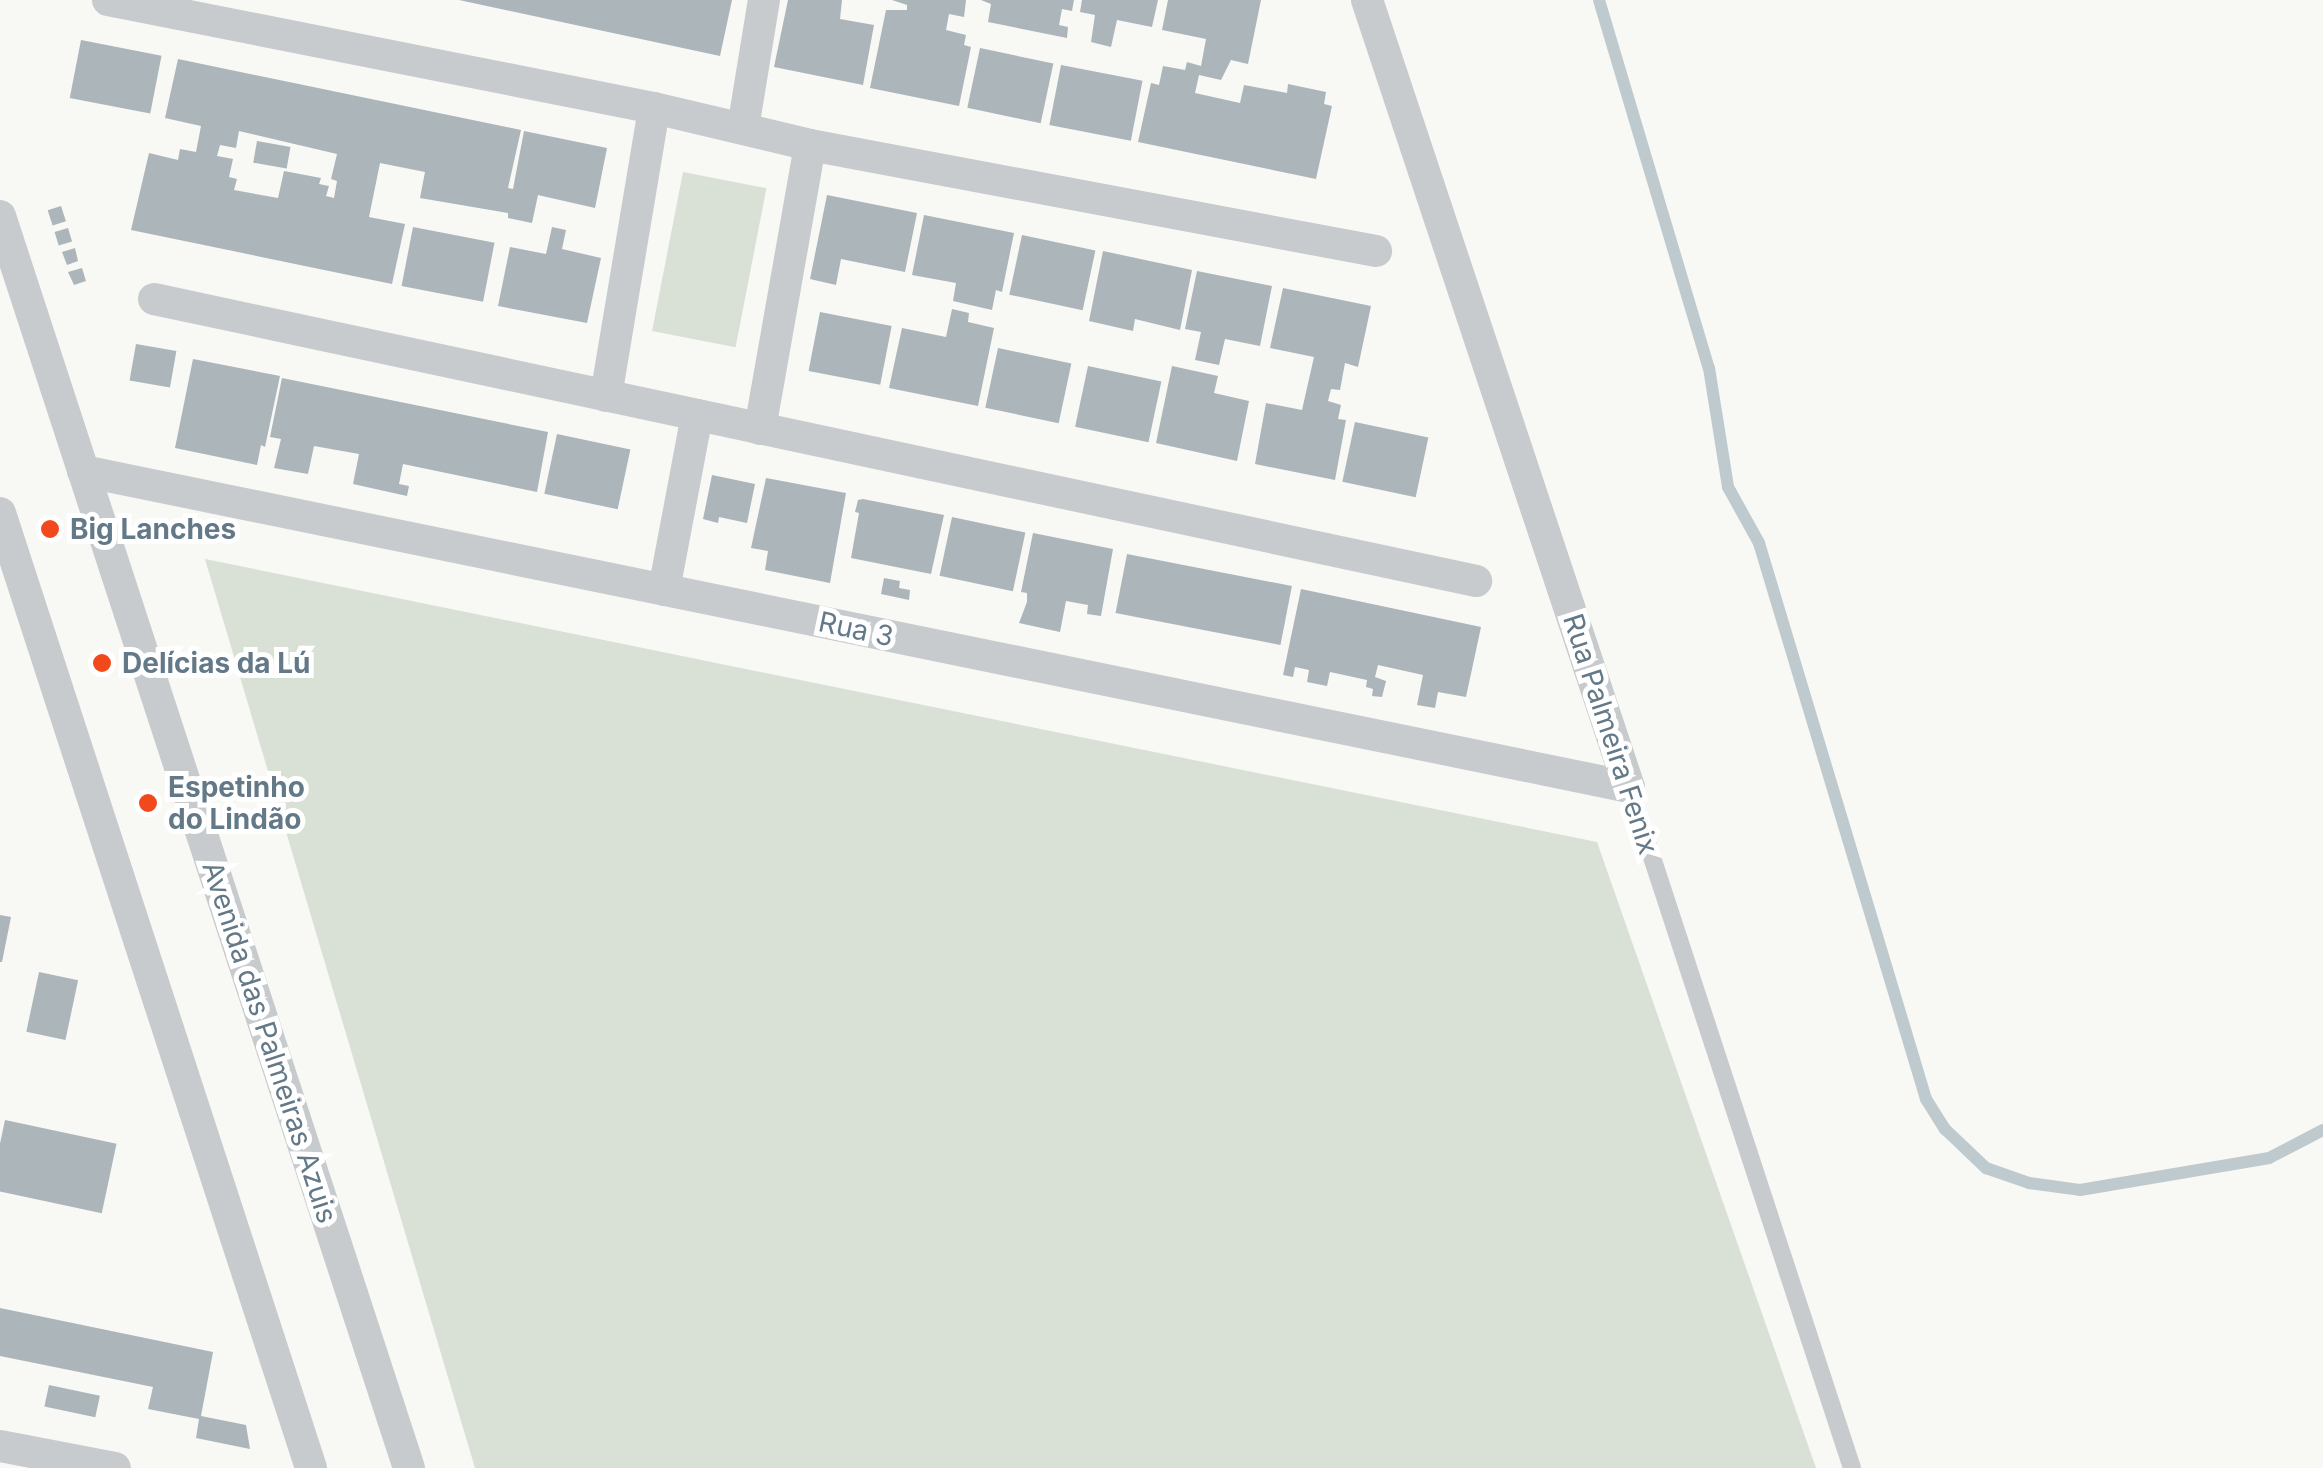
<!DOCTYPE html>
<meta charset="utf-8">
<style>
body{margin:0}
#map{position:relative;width:2323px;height:1468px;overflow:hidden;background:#f8f8f5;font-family:Inter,sans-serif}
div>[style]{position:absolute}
.green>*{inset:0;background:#d9e0d5;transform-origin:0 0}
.stream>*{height:12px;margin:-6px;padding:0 6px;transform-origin:6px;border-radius:6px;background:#becace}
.building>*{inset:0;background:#abb5ba;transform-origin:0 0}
.lane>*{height:18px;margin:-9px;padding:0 9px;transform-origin:9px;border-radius:9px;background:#c7cbce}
.street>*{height:32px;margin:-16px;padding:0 16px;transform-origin:16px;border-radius:16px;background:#c7cbce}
.dots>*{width:28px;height:28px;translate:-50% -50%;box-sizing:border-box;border:5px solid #fff;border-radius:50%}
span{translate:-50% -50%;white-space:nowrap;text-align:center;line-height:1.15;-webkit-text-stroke:10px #fff;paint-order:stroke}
.poi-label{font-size:28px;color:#647988;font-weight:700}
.left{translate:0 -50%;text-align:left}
.street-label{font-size:28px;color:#647988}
</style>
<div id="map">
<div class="green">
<div style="left:683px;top:172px;width:85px;height:162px;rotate:11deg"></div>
<div style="clip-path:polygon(205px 559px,1597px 842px,1816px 1468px,475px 1468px)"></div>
</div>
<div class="stream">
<div style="left:1599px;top:0;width:384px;rotate:73.4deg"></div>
<div style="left:1709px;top:368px;width:121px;rotate:80.9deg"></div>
<div style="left:1728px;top:487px;width:64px;rotate:61deg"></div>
<div style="left:1759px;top:543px;width:581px;rotate:73.28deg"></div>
<div style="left:1926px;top:1099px;width:36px;rotate:58deg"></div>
<div style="left:1945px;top:1129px;width:57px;rotate:43.6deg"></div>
<div style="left:1986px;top:1168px;width:46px;rotate:19.2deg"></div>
<div style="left:2029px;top:1183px;width:51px;rotate:7.8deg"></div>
<div style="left:2080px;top:1190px;width:192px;rotate:-9.6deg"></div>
<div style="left:2269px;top:1158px;width:61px;rotate:-27.4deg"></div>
</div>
<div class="building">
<div style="clip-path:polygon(459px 0,732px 0,720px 56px)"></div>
<div style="clip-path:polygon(788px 0,842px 0,840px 19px,874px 25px,863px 85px,774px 67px)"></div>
<div style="clip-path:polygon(892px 0,966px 0,964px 17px,949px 14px,946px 30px,966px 35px,964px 45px,971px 47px,959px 106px,870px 88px,886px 10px,907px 10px,907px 5px)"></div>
<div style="clip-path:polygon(981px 0,1074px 0,1072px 11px,1062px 9px,1059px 25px,1068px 27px,1067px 38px,988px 22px,991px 4px)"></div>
<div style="clip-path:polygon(1082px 0,1158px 0,1152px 27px,1117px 20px,1111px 47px,1091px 42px,1095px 15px,1080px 12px)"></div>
<div style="clip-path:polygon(1168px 0,1261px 0,1248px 64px,1231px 60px,1221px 80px,1199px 75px,1195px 93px,1240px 103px,1244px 85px,1287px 93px,1288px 84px,1326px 92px,1324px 104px,1332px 106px,1316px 179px,1138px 142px,1151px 83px,1159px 85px,1163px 66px,1185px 70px,1187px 62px,1201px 66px,1206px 39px,1162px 30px)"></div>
<div style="left:81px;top:40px;width:82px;height:59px;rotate:11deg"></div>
<div style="left:980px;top:48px;width:75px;height:61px;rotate:12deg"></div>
<div style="clip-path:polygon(evenodd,178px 59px,521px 130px,508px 188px,513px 189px,524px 131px,607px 148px,595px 208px,538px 195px,532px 223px,508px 218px,508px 213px,420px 198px,425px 172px,380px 163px,369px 217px,405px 224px,392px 284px,131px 230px,149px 153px,178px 160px,180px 149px,196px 152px,201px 126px,165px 118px,178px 59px,239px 131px,337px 154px,331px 179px,337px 181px,334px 198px,326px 196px,329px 186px,319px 184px,321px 178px,284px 171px,278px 198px,234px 190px,237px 179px,229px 177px,233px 159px,217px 156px,220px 145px,236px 148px,239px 131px)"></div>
<div style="left:1061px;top:65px;width:83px;height:61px;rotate:11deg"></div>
<div style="left:257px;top:141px;width:34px;height:22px;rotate:10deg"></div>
<div style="clip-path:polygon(827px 195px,917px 213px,905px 272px,841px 259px,836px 285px,810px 279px)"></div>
<div style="left:61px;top:206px;width:16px;height:14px;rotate:72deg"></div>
<div style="clip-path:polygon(924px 215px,1014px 233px,1002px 292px,996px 290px,992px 310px,953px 301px,956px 283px,912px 275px)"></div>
<div style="left:413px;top:227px;width:83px;height:60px;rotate:11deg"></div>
<div style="clip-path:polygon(552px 227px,566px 230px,562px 249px,601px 258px,587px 323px,498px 306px,510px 247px,546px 254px)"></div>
<div style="left:68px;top:228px;width:14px;height:14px;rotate:73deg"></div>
<div style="left:1022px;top:235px;width:75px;height:61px;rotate:12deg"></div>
<div style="clip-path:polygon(75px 248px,78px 261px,67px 265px,62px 252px)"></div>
<div style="clip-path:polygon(1103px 251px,1192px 270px,1180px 330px,1135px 319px,1133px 331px,1089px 321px)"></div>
<div style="clip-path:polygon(82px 268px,86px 281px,74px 285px,68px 272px)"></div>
<div style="clip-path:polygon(1197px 271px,1272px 286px,1260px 346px,1225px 339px,1219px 365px,1195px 360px,1201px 332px,1185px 329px)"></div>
<div style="clip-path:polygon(1283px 288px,1371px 306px,1358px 367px,1345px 363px,1340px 390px,1331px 389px,1328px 401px,1341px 405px,1338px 419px,1346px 420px,1335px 480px,1255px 464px,1266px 403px,1302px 410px,1314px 357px,1270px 348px)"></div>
<div style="clip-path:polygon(952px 309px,969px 313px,968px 322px,994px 328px,978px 406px,889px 388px,902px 328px,946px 337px)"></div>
<div style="left:820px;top:312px;width:73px;height:60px;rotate:11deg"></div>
<div style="left:136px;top:344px;width:41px;height:37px;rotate:10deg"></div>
<div style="left:998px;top:348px;width:75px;height:61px;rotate:12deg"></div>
<div style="clip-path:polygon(193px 359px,280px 376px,265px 447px,261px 445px,257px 465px,175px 448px)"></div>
<div style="left:1088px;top:366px;width:75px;height:62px;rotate:12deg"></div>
<div style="clip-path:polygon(1172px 366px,1218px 376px,1214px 393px,1249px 401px,1237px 461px,1156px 443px)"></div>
<div style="clip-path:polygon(282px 378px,548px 432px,537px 492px,403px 464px,399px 484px,409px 486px,407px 496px,353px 484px,359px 454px,314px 446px,308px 474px,274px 468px,281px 439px,270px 437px)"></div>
<div style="left:1355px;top:422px;width:75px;height:61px;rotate:12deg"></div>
<div style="left:557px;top:434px;width:75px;height:61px;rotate:12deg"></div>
<div style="clip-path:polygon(712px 475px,755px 484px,747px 523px,719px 517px,718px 523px,703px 519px)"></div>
<div style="clip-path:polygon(766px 478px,846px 493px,830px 583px,765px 570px,768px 551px,751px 548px)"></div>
<div style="clip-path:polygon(863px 499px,944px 515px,931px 574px,851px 558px,859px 513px,855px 512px,858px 500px)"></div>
<div style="left:952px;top:517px;width:75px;height:60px;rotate:12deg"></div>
<div style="clip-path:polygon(1033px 533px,1113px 549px,1101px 616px,1087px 614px,1088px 605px,1066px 601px,1060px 632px,1019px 623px,1027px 602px,1027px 593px,1021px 592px)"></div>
<div style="left:1127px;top:554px;width:168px;height:60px;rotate:11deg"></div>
<div style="clip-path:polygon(884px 578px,900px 581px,899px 588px,910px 590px,909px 600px,881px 594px)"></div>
<div style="clip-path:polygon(1301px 589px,1481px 627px,1466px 697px,1438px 692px,1435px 708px,1417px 705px,1423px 675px,1378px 665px,1375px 677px,1386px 681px,1382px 697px,1372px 696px,1373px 689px,1366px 687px,1367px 680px,1330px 672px,1327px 686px,1307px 682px,1309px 670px,1295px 667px,1293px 677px,1283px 675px)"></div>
<div style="clip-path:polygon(0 915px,11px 917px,2px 962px,0 962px)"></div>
<div style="left:39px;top:972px;width:40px;height:61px;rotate:12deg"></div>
<div style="left:5px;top:1120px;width:114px;height:71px;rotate:12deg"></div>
<div style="clip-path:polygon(0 1308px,213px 1352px,201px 1416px,246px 1425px,250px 1449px,196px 1438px,199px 1419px,148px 1409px,153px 1387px,0 1356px)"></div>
<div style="left:49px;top:1385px;width:52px;height:22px;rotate:12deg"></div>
</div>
<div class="lane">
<div style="left:1629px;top:787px;width:717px;rotate:71.87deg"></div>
</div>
<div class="street">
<div style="left:108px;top:0;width:557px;rotate:11.19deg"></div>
<div style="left:654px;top:108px;width:160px;rotate:13.3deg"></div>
<div style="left:810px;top:145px;width:576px;rotate:10.61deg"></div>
<div style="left:1367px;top:0;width:829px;rotate:71.59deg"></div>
<div style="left:743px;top:128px;width:130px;rotate:-80.7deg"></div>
<div style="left:0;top:216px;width:1317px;rotate:71.91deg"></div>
<div style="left:154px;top:299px;width:1352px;rotate:12.04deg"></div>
<div style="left:606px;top:396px;width:292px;rotate:-80.5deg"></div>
<div style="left:760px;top:429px;width:288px;rotate:-80deg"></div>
<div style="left:83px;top:471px;width:1578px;rotate:11.55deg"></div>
<div style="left:0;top:513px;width:1004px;rotate:71.96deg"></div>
<div style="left:664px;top:590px;width:178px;rotate:-79.3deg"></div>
<div style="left:0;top:1446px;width:117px;rotate:10.8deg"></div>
</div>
<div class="dots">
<div style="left:50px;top:529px;background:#f1491c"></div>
<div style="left:102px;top:663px;background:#f1491c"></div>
<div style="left:148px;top:803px;background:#f1491c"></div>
</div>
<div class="poi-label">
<span class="left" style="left:70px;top:529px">Big Lanches</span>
<span class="left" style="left:122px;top:663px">Delícias da Lú</span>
<span class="left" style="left:168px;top:803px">Espetinho<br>do Lindão</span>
</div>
<div class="street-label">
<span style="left:856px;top:629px;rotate:12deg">Rua 3</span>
<span style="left:1611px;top:734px;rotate:72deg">Rua Palmeira Fenix</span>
<span style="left:270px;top:1042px;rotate:72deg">Avenida das Palmeiras Azuis</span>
</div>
</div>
